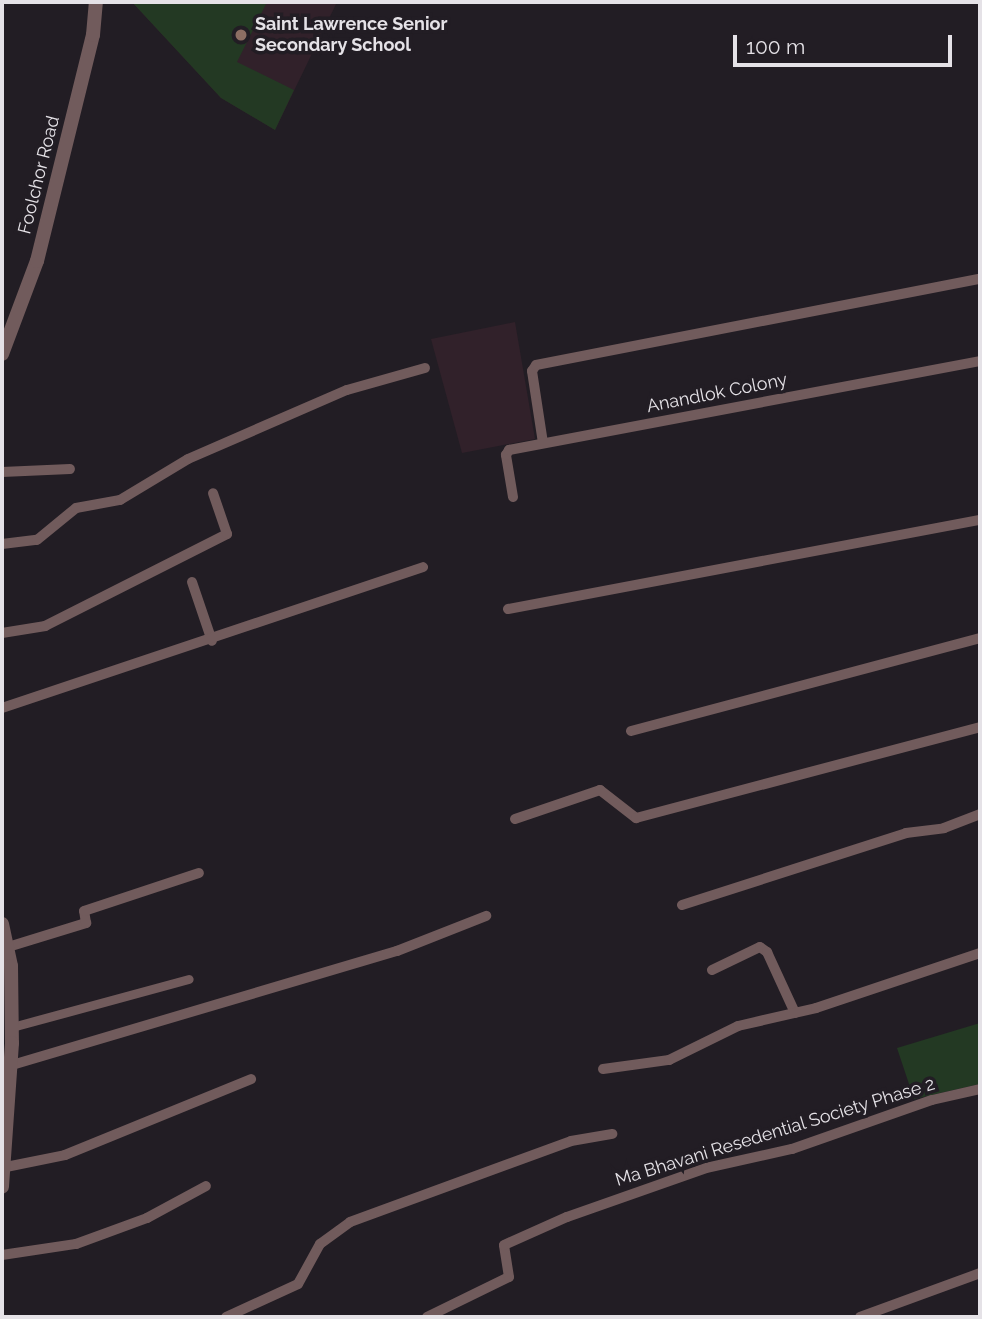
<!DOCTYPE html>
<html>
<head>
<meta charset="utf-8">
<style>
  body { margin:0 }
  #map { position:relative; width:982px; height:1319px; overflow:hidden; background:#221d24; font-family:Raleway,sans-serif }
  div>[style] { position:absolute }
  .education>* { inset:0; background:#31212a }
  .green>* { inset:0; background:#233923 }
  .pedestrian>* { height:9px; margin:-4.5px; padding:0 4.5px; transform-origin:4.5px; border-radius:4.5px; background:#715b5c }
  .minor>* { height:10px; margin:-5px; padding:0 5px; transform-origin:5px; border-radius:5px; background:#715b5c }
  .tertiary>* { height:14px; margin:-7px; padding:0 7px; transform-origin:7px; border-radius:7px; background:#715b5c }
  .dots>* { width:19px; height:19px; translate:-50% -50%; box-sizing:border-box; border:4px solid #221d24; border-radius:50% }
  span { translate:-50% -50%; white-space:nowrap; text-align:center; line-height:1.15; -webkit-text-stroke:7px #221d24; paint-order:stroke }
  .poi-label { font-size:18px; color:#e5e2e7; font-weight:700 }
  .left { translate:0 -50%; text-align:left }
  .street-label { font-size:18px; color:#e5e2e7 }
  .frame { position:absolute; inset:0; border:4px solid #e5e2e7; pointer-events:none }
  .scale { position:absolute; left:733px; top:35px; width:219px; height:32px; box-sizing:border-box; border:4px solid #e5e2e7; border-top:0; padding-left:9px; font-size:21px; line-height:24px; white-space:nowrap; color:#e5e2e7; -webkit-text-stroke:5px #221d24; paint-order:stroke }
</style>
</head>
<body>
<div id="map">
  <div class="education">
    <div style="clip-path:polygon(132px 2px,337px 2px,275px 130px,221px 98px)"></div>
    <div style="clip-path:polygon(515px 322px,535px 439px,462px 453px,431px 339px)"></div>
  </div>
  <div class="green">
    <div style="clip-path:polygon(132px 2px,267px 2px,237px 62px,294px 90px,275px 130px,221px 98px)"></div>
    <div style="clip-path:polygon(980px 1023px,980px 1084px,914px 1099px,897px 1048px)"></div>
  </div>
  <div class="pedestrian">
    <div style="left:12px;top:1027px;width:183px;rotate:-15.2deg"></div>
  </div>
  <div class="minor">
    <div style="left:543px;top:443px;width:73px;rotate:-98.7deg"></div>
    <div style="left:532px;top:371px;width:7px;rotate:-56deg"></div>
    <div style="left:536px;top:365px;width:452px;rotate:-11deg"></div>
    <div style="left:2px;top:472px;width:68px;rotate:-2.5deg"></div>
    <div style="left:513px;top:497px;width:43px;rotate:-99.5deg"></div>
    <div style="left:506px;top:455px;width:6px;rotate:-59deg"></div>
    <div style="left:509px;top:450px;width:479px;rotate:-10.7deg"></div>
    <div style="left:2px;top:544px;width:35px;rotate:-7deg"></div>
    <div style="left:37px;top:540px;width:50px;rotate:-39.4deg"></div>
    <div style="left:76px;top:508px;width:45px;rotate:-10.3deg"></div>
    <div style="left:120px;top:500px;width:79px;rotate:-31.1deg"></div>
    <div style="left:188px;top:459px;width:173px;rotate:-23.5deg"></div>
    <div style="left:347px;top:390px;width:81px;rotate:-15.8deg"></div>
    <div style="left:192px;top:582px;width:62px;rotate:71.3deg"></div>
    <div style="left:508px;top:609px;width:480px;rotate:-10.7deg"></div>
    <div style="left:2px;top:633px;width:44px;rotate:-9.2deg"></div>
    <div style="left:45px;top:626px;width:204px;rotate:-26.8deg"></div>
    <div style="left:227px;top:534px;width:43px;rotate:-108.9deg"></div>
    <div style="left:2px;top:708px;width:444px;rotate:-18.5deg"></div>
    <div style="left:631px;top:731px;width:361px;rotate:-14.9deg"></div>
    <div style="left:515px;top:819px;width:90px;rotate:-18.8deg"></div>
    <div style="left:600px;top:790px;width:46px;rotate:37.9deg"></div>
    <div style="left:636px;top:818px;width:356px;rotate:-14.8deg"></div>
    <div style="left:682px;top:905px;width:235px;rotate:-17.8deg"></div>
    <div style="left:906px;top:833px;width:38px;rotate:-7deg"></div>
    <div style="left:944px;top:828px;width:39px;rotate:-21deg"></div>
    <div style="left:8px;top:947px;width:82px;rotate:-17.1deg"></div>
    <div style="left:86px;top:923px;width:12px;rotate:-99deg"></div>
    <div style="left:84px;top:911px;width:121px;rotate:-18.3deg"></div>
    <div style="left:712px;top:970px;width:53px;rotate:-25.6deg"></div>
    <div style="left:760px;top:947px;width:9px;rotate:36deg"></div>
    <div style="left:767px;top:952px;width:67px;rotate:65.3deg"></div>
    <div style="left:12px;top:1065px;width:402px;rotate:-16.5deg"></div>
    <div style="left:397px;top:951px;width:96px;rotate:-21.5deg"></div>
    <div style="left:603px;top:1069px;width:67px;rotate:-7.8deg"></div>
    <div style="left:669px;top:1060px;width:77px;rotate:-26.2deg"></div>
    <div style="left:738px;top:1026px;width:80px;rotate:-13deg"></div>
    <div style="left:816px;top:1008px;width:173px;rotate:-18.5deg"></div>
    <div style="left:6px;top:1167px;width:60px;rotate:-11.5deg"></div>
    <div style="left:65px;top:1155px;width:201px;rotate:-22.2deg"></div>
    <div style="left:2px;top:1255px;width:75px;rotate:-8.5deg"></div>
    <div style="left:76px;top:1244px;width:76px;rotate:-20.1deg"></div>
    <div style="left:147px;top:1218px;width:67px;rotate:-28.5deg"></div>
    <div style="left:226px;top:1317px;width:79px;rotate:-24.6deg"></div>
    <div style="left:298px;top:1284px;width:46px;rotate:-61.2deg"></div>
    <div style="left:320px;top:1244px;width:37px;rotate:-36deg"></div>
    <div style="left:350px;top:1222px;width:235px;rotate:-20.1deg"></div>
    <div style="left:571px;top:1141px;width:42px;rotate:-9.7deg"></div>
    <div style="left:427px;top:1317px;width:91px;rotate:-26deg"></div>
    <div style="left:509px;top:1277px;width:32px;rotate:-99deg"></div>
    <div style="left:504px;top:1245px;width:69px;rotate:-24deg"></div>
    <div style="left:567px;top:1217px;width:147px;rotate:-19.4deg"></div>
    <div style="left:706px;top:1168px;width:88px;rotate:-12.5deg"></div>
    <div style="left:792px;top:1149px;width:148px;rotate:-19.3deg"></div>
    <div style="left:932px;top:1100px;width:49px;rotate:-12.9deg"></div>
    <div style="left:860px;top:1317px;width:128px;rotate:-20.1deg"></div>
  </div>
  <div class="tertiary">
    <div style="left:2px;top:354px;width:99px;rotate:-69.4deg"></div>
    <div style="left:37px;top:261px;width:233px;rotate:-76.1deg"></div>
    <div style="left:93px;top:35px;width:33px;rotate:-85deg"></div>
    <div style="left:2px;top:924px;width:43px;rotate:77.9deg"></div>
    <div style="left:11px;top:966px;width:77px;rotate:89.3deg"></div>
    <div style="left:12px;top:1043px;width:144px;rotate:94deg"></div>
  </div>
  <div class="dots">
    <div style="left:241px;top:35px;background:#8d6e63"></div>
  </div>
  <div class="poi-label">
    <span class="left" style="left:255px;top:35px">Saint Lawrence Senior<br>Secondary School</span>
  </div>
  <div class="street-label">
    <span style="left:39px;top:175px;rotate:-76deg">Foolchor Road</span>
    <span style="left:717px;top:393px;rotate:-11deg">Anandlok Colony</span>
    <span style="left:775px;top:1132px;rotate:-17deg">Ma Bhavani Resedential Society Phase 2</span>
  </div>
  <div class="frame"></div>
  <div class="scale">100 m</div>
</div>
</body>
</html>
